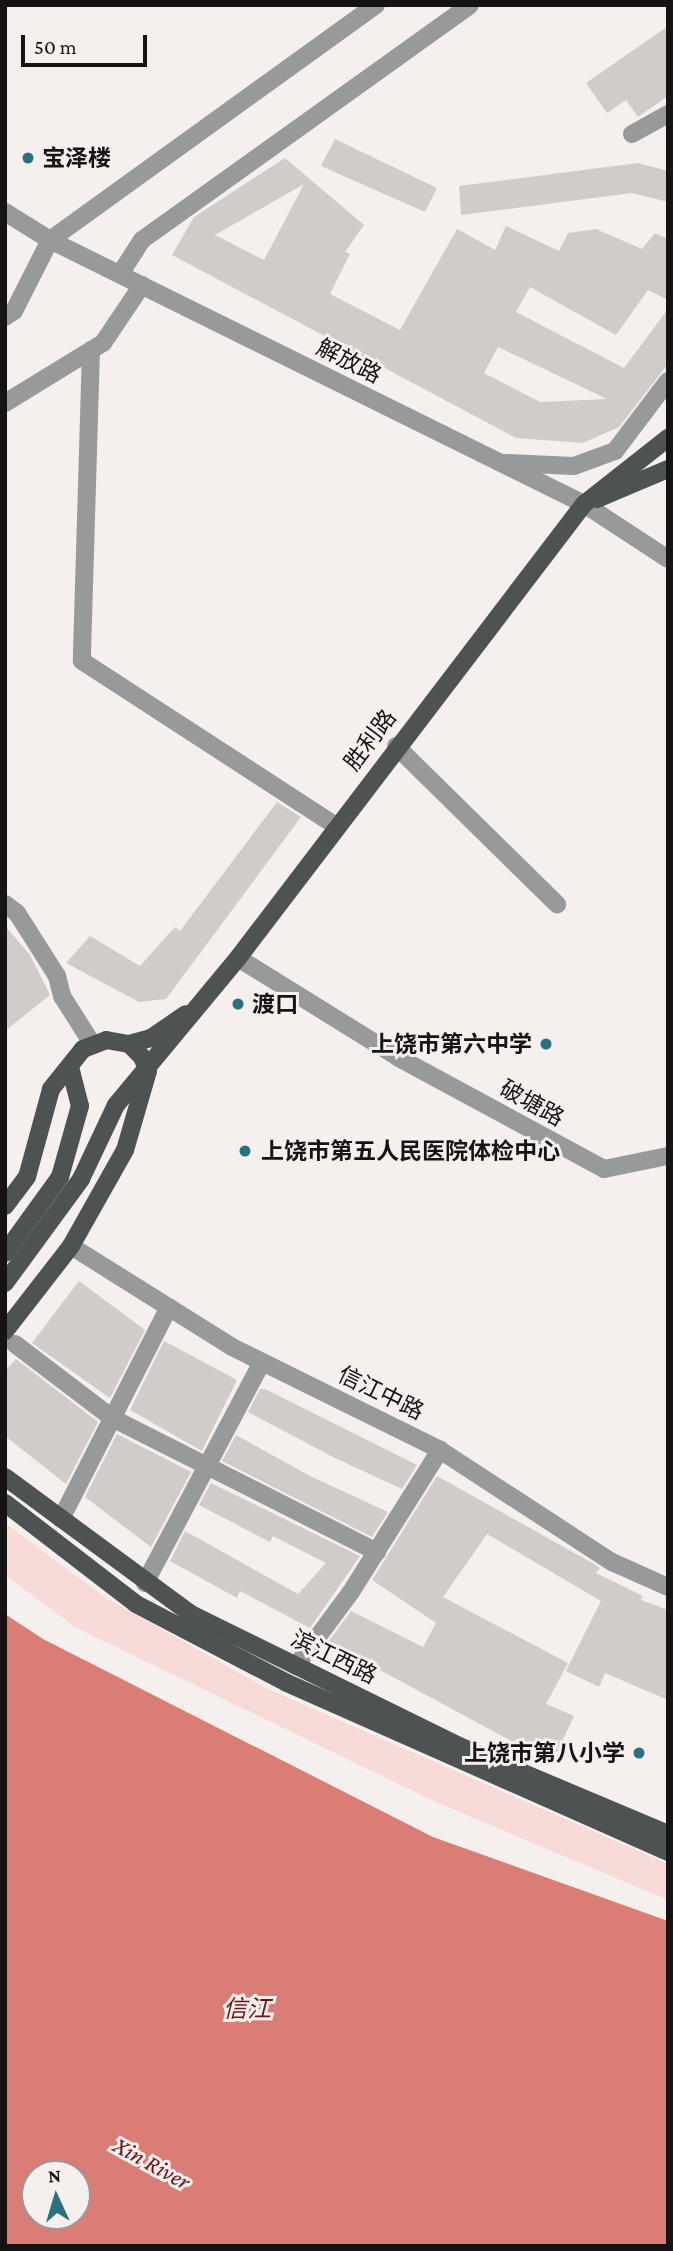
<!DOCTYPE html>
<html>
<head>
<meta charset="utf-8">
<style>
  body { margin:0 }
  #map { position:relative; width:673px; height:2251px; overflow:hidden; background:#f5efee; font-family:"Crimson Pro","Noto Sans SC",serif }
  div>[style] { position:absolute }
  .green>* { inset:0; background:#f7dad7 }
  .water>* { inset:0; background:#da7d76 }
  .building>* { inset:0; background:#d1cbca }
  .minor>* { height:18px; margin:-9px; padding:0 9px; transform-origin:9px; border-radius:9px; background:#97999a }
  .major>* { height:18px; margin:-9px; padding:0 9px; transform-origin:9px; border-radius:9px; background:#4e5253 }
  .dots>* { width:19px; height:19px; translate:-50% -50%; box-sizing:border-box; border:4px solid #f5efee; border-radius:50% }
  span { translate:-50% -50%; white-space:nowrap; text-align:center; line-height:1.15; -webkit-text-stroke:6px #f5efee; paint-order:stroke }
  .poi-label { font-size:23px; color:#151313; font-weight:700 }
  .left { translate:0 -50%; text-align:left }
  .right { translate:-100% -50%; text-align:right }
  .street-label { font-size:23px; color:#151313 }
  .water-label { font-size:24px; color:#6a1617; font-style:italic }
  .frame { position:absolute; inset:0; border:7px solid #151313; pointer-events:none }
  .north { position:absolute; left:21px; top:2160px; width:70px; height:70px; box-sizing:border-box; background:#f5efee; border:2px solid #9b9796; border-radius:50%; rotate:356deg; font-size:19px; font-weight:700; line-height:28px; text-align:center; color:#151313 }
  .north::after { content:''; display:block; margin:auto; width:24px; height:32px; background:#29717d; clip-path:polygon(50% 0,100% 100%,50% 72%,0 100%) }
  .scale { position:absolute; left:21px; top:35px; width:126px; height:32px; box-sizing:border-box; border:4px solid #151313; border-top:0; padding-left:9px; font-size:21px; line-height:24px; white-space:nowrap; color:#151313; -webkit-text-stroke:5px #f5efee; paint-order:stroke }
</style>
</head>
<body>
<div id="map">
  <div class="green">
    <div style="clip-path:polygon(5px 1523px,106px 1598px,268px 1689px,668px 1864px,668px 1900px,436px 1802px,75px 1627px,5px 1575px)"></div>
  </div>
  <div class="water">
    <div style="clip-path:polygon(evenodd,5px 1614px,43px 1639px,433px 1837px,668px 1921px,668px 2246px,5px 2246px,5px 1614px,35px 2174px,77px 2174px,77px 2216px,35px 2216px,35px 2174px)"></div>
  </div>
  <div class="building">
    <div style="clip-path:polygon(668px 26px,668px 96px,638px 117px,626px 100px,607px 113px,586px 83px)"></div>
    <div style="clip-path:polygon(335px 139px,437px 188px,425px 212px,321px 166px)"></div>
    <div style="clip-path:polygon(evenodd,285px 158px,364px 225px,345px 252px,350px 254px,330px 294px,400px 330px,457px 229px,495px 250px,506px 226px,559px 251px,568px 233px,596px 229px,642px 249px,655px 233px,668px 239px,668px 300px,648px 290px,616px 335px,530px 287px,516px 312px,624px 368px,668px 309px,668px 364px,619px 427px,583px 443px,516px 438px,172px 255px,194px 217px,285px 158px,304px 184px,264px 260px,215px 235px,304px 184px,285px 158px,498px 347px,607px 399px,540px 402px,484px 373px,498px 347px)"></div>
    <div style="clip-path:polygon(638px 163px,668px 171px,668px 202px,632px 193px,461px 215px,459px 186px)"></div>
    <div style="clip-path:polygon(277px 802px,301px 817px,166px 999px,139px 1002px,66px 963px,90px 936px,140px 966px,175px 927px,180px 931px)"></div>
    <div style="clip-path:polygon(5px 926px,30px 955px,50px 995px,5px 1031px)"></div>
    <div style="clip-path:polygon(79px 1281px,145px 1330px,110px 1398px,32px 1343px)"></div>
    <div style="clip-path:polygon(164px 1341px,237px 1380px,202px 1451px,130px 1410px)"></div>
    <div style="clip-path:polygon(16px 1359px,98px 1422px,66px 1484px,5px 1436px,5px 1371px)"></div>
    <div style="clip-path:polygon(260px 1389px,265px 1389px,417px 1465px,402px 1489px,335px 1458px,248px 1412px)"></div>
    <div style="clip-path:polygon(117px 1434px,191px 1472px,151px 1547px,85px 1497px)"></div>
    <div style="clip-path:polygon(236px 1435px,310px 1476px,388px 1512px,372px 1537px,222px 1461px)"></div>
    <div style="clip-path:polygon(437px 1476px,596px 1565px,600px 1568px,596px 1573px,643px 1596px,641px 1600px,668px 1610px,668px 1700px,605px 1673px,599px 1687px,566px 1671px,601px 1601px,487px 1534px,443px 1597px,568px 1663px,546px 1704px,574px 1716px,552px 1763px,328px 1642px,351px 1611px,423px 1647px,436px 1623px,372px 1580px)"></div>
    <div style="clip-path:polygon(211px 1483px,360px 1556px,310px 1628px,240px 1591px,237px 1598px,170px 1561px,185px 1531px,298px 1594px,326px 1563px,273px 1536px,270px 1542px,199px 1505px)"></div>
  </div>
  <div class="minor">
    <div style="left:632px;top:134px;width:41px;rotate:-29.1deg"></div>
    <div style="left:5px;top:212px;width:53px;rotate:31.9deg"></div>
    <div style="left:50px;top:240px;width:596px;rotate:26.31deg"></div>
    <div style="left:584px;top:504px;width:100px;rotate:33.2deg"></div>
    <div style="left:120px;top:274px;width:40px;rotate:-57.1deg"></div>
    <div style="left:142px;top:240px;width:403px;rotate:-35.6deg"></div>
    <div style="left:5px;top:317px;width:11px;rotate:-34deg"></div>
    <div style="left:14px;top:311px;width:80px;rotate:-63.1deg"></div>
    <div style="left:50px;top:240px;width:402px;rotate:-35.8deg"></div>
    <div style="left:91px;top:350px;width:311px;rotate:91.7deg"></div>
    <div style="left:82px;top:661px;width:303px;rotate:33deg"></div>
    <div style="left:5px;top:403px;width:115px;rotate:-31.5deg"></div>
    <div style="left:103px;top:343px;width:70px;rotate:-56.1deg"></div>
    <div style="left:506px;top:463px;width:68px;rotate:2.5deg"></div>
    <div style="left:574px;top:466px;width:44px;rotate:-20.1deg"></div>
    <div style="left:615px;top:451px;width:88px;rotate:-52.9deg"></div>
    <div style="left:396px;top:746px;width:226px;rotate:44.5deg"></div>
    <div style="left:5px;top:904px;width:15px;rotate:37deg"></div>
    <div style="left:17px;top:913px;width:75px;rotate:57.6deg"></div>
    <div style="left:57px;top:976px;width:21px;rotate:76deg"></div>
    <div style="left:62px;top:996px;width:58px;rotate:57.7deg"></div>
    <div style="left:238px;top:958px;width:190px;rotate:31.8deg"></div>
    <div style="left:399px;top:1058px;width:233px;rotate:28.4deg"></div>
    <div style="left:604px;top:1169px;width:65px;rotate:-11.5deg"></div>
    <div style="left:71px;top:1246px;width:190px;rotate:32.1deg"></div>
    <div style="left:232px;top:1347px;width:232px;rotate:26.3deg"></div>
    <div style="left:440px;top:1450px;width:205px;rotate:33.1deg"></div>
    <div style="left:612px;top:1562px;width:61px;rotate:24.1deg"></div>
    <div style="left:15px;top:1344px;width:122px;rotate:37.3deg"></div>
    <div style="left:112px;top:1418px;width:297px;rotate:26.8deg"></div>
    <div style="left:61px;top:1519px;width:238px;rotate:-63deg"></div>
    <div style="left:145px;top:1583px;width:250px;rotate:-62.1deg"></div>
    <div style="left:296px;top:1666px;width:92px;rotate:-53.4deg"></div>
    <div style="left:351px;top:1592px;width:168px;rotate:-57.9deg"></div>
  </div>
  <div class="major">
    <div style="left:597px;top:499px;width:77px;rotate:-22.9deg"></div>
    <div style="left:129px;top:1044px;width:23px;rotate:-15deg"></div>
    <div style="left:151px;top:1038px;width:42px;rotate:-34.4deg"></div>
    <div style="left:5px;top:1206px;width:36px;rotate:-53deg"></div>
    <div style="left:27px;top:1177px;width:91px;rotate:-74.7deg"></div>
    <div style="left:51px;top:1089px;width:51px;rotate:-51.3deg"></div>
    <div style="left:83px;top:1049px;width:25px;rotate:-21deg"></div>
    <div style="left:106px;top:1040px;width:23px;rotate:10deg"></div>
    <div style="left:129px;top:1044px;width:18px;rotate:45deg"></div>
    <div style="left:142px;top:1057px;width:15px;rotate:67deg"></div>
    <div style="left:148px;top:1071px;width:82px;rotate:106.2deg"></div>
    <div style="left:125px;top:1150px;width:110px;rotate:119.4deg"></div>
    <div style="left:71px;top:1246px;width:108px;rotate:127.8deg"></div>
    <div style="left:5px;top:1253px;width:94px;rotate:-54.1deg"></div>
    <div style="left:60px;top:1177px;width:74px;rotate:-74.3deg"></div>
    <div style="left:80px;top:1106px;width:40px;rotate:-104.4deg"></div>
    <div style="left:5px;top:1283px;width:129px;rotate:-53.8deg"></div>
    <div style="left:81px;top:1179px;width:82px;rotate:-64.7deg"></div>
    <div style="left:116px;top:1105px;width:191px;rotate:-50.3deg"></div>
    <div style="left:238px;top:958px;width:571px;rotate:-52.69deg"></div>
    <div style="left:584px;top:504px;width:107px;rotate:-38.2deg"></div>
    <div style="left:5px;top:1477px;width:231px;rotate:36.4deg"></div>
    <div style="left:191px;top:1614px;width:299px;rotate:26.2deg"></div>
    <div style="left:459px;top:1746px;width:227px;rotate:22.8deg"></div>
    <div style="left:5px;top:1503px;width:165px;rotate:37.6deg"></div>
    <div style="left:136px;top:1604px;width:170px;rotate:27.6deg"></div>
    <div style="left:287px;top:1683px;width:417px;rotate:23.9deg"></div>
  </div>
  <div class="dots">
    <div style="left:28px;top:158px;background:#29717d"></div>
    <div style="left:238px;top:1004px;background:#29717d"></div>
    <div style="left:546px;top:1044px;background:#29717d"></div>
    <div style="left:245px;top:1151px;background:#29717d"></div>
    <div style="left:639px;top:1753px;background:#29717d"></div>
  </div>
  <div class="poi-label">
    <span class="left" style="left:42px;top:158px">宝泽楼</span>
    <span class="left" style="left:252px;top:1004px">渡口</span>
    <span class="right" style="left:532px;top:1044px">上饶市第六中学</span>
    <span class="left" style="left:261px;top:1151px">上饶市第五人民医院体检中心</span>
    <span class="right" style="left:625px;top:1753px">上饶市第八小学</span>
  </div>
  <div class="street-label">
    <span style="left:349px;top:361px;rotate:27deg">解放路</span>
    <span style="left:370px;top:740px;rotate:-53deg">胜利路</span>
    <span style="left:532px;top:1103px;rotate:29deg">破塘路</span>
    <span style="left:381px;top:1393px;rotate:26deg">信江中路</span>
    <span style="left:334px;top:1657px;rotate:26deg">滨江西路</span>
  </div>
  <div class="water-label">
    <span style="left:247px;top:2009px">信江</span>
    <span style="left:152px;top:2163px;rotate:29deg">Xin River</span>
  </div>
  <div class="frame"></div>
  <div class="north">N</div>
  <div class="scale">50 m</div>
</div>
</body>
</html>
